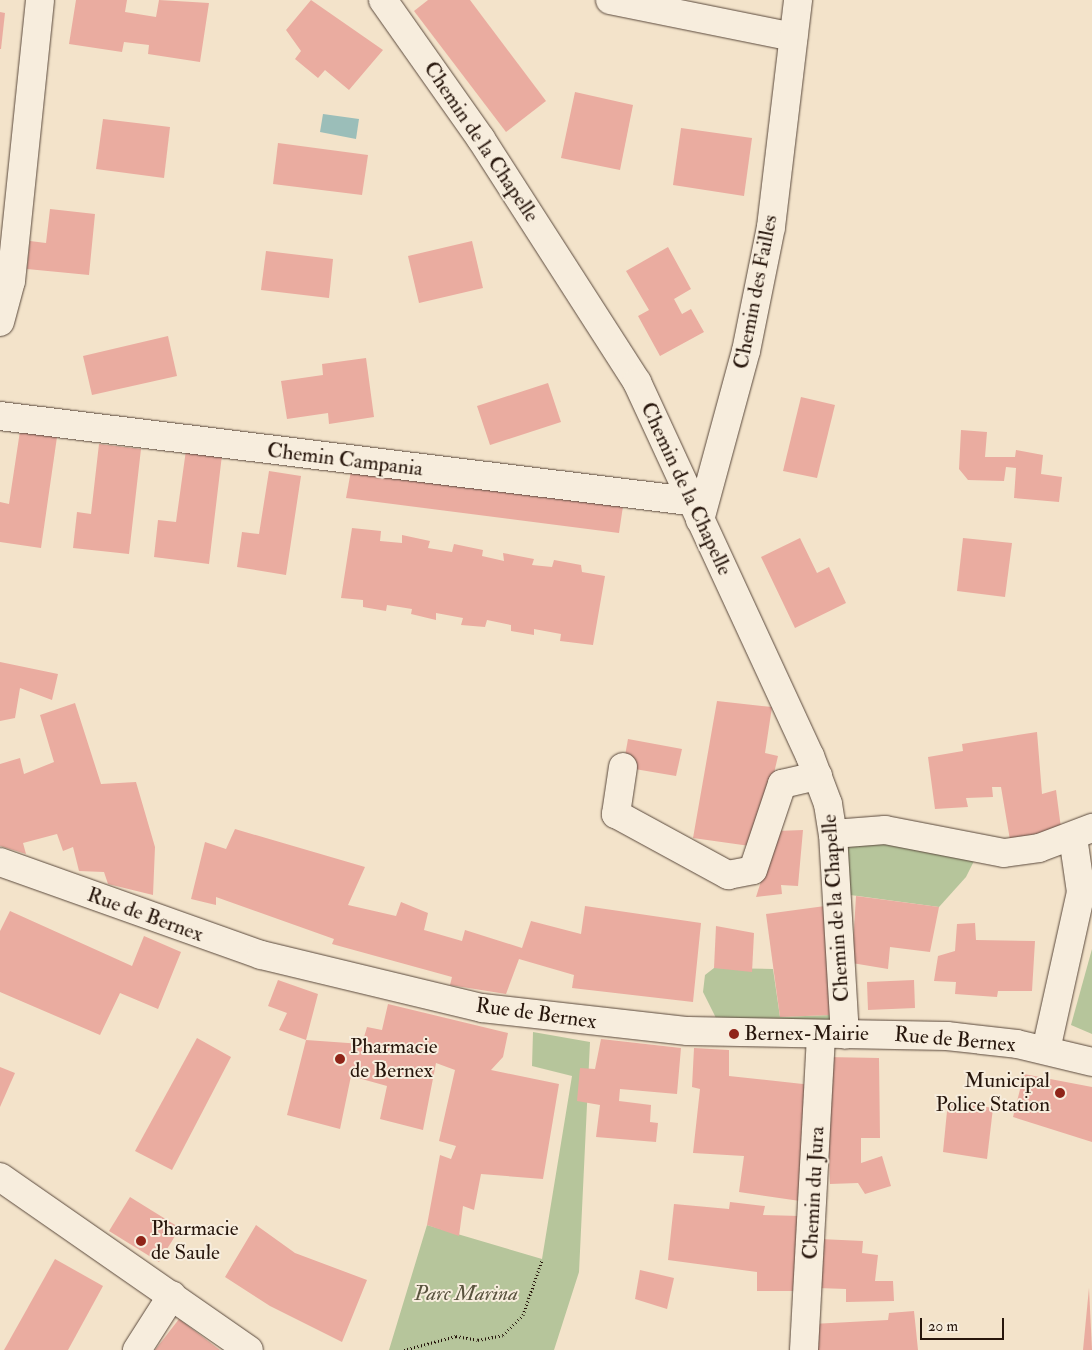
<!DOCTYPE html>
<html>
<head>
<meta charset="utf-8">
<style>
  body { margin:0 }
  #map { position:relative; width:1092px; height:1350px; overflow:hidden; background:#f3e3ca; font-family:"IM FELL Double Pica",serif }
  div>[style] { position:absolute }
  .green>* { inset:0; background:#b6c59b }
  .water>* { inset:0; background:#9bbeb9 }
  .building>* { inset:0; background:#eaaca0 }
  .path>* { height:3px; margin-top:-1.5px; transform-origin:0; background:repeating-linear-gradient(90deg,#27160c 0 1px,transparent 0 3.5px) }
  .roads { filter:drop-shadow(0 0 1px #5a493c) drop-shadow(0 0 1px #5a493c) }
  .minor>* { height:28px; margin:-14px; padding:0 14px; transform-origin:14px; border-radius:14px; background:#f7eddd }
  .dots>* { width:14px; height:14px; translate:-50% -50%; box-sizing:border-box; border:2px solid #f7eddd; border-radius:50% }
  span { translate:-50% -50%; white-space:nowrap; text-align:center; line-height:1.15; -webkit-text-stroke:4px #f7eddd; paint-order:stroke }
  .street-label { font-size:21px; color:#27160c }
  .poi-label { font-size:21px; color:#27160c }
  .left { translate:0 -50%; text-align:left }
  .right { translate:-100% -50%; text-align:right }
  .park-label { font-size:21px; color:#59533e; font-style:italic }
  .scale { position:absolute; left:920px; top:1318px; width:84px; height:22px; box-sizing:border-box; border:2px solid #27160c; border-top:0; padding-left:6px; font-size:15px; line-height:18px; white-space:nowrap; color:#27160c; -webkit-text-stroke:4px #f7eddd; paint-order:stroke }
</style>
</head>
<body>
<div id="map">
  <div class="green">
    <div style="clip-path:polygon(856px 837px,976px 857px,966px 877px,939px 907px,843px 894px,840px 844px)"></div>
    <div style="clip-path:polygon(1092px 949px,1092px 1034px,1071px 1025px)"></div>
    <div style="clip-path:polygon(714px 968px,773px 969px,780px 1017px,831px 1015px,842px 1032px,722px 1030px,703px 992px,705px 975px)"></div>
    <div style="clip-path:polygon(533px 1032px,590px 1042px,579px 1272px,554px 1350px,389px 1350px,427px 1225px,542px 1259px,572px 1076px,532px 1066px)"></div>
  </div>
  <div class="water">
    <div style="clip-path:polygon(323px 114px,359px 119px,356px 139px,320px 132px)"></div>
  </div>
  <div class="building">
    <div style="clip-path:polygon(76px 0,127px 0,125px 12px,156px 17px,159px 0,209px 3px,200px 62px,148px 54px,149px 45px,124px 42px,122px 52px,69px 44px)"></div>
    <div style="clip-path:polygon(311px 0,383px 50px,349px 90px,325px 70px,318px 78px,295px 59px,301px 51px,286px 30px)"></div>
    <div style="clip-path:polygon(428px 0,470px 0,546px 101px,506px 132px,414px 11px)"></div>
    <div style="clip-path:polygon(0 12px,5px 13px,1px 49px,0 49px)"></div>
    <div style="clip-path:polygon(575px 92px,633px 105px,620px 170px,561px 158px)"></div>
    <div style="clip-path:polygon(103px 119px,170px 127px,164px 178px,96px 169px)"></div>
    <div style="clip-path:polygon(681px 128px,752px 138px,744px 196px,673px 185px)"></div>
    <div style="clip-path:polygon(278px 143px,368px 155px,362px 195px,273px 184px)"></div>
    <div style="clip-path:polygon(50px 209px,95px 214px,89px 275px,27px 269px,30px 241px,46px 243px)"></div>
    <div style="clip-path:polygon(472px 241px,483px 288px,419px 303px,408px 256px)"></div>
    <div style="clip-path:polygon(668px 247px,691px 289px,674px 299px,682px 314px,691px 309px,704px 332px,660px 356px,638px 316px,649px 310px,626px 271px)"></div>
    <div style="clip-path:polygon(266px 251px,333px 259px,329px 298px,261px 290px)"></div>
    <div style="clip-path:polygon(168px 336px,177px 376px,92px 395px,83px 356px)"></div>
    <div style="clip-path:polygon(366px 358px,374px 417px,329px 424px,328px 413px,287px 419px,281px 381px,323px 375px,322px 364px)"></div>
    <div style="clip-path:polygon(548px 383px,561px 422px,490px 445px,477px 406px)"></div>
    <div style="clip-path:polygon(801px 397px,835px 405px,817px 478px,783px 471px)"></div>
    <div style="clip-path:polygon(961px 430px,987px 432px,985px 457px,1015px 457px,1016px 450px,1043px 455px,1041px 474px,1062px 477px,1059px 502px,1014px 498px,1016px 468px,1006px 467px,1004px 481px,968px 480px,959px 469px)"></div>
    <div style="clip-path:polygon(20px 431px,57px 437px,41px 548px,0 542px,0 502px,9px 504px)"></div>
    <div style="clip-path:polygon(99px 444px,141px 449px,129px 554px,73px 548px,77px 512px,91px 514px)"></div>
    <div style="clip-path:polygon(186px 450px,222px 455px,209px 564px,154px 557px,158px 520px,176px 522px)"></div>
    <div style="clip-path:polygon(269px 471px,301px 476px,286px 575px,237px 567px,242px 532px,259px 534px)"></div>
    <div style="clip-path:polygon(351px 471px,623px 506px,619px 533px,346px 498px)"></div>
    <div style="clip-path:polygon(352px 528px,381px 531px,380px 541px,402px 543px,402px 535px,430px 541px,428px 548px,452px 552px,454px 544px,483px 550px,482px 556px,504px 561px,503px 553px,534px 559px,532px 565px,552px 567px,554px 560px,581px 565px,582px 572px,605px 576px,593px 645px,560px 641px,561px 634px,534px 629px,534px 635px,511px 631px,511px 625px,487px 620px,485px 627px,461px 625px,463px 618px,436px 613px,436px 620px,411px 614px,412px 609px,387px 605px,386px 611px,363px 607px,363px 600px,341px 598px)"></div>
    <div style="clip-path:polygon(800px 538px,817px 573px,829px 567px,846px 603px,795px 628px,761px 557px)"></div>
    <div style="clip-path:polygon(963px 538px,1012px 543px,1005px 597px,957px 591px)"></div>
    <div style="clip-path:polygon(0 662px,58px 674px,52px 700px,20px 688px,15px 718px,0 721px)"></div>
    <div style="clip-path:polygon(717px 701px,772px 707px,765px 753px,778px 756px,757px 847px,693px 838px)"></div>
    <div style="clip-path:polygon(75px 703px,101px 784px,136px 782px,155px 847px,153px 895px,108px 884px,104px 872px,79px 871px,73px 847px,63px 851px,57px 834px,23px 843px,26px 854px,0 846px,0 764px,20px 758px,24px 774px,54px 762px,40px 715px)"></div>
    <div style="clip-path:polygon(1037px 732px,1042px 794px,1056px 790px,1061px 828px,1010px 840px,1001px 787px,992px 787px,993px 797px,966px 798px,968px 807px,935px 809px,928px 757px,963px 751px,962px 744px)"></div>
    <div style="clip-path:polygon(628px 739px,682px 749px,676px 776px,623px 767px)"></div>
    <div style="clip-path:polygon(235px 829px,365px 867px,348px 905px,396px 916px,401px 902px,428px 913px,424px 930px,462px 941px,465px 930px,522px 948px,531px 921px,581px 934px,585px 906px,701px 923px,693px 1002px,572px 988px,574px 975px,519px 959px,506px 994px,450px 985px,452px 977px,332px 944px,334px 939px,216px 897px,216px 905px,191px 899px,205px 842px,226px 849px)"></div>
    <div style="clip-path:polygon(803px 830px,798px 886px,781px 885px,782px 894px,756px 897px,777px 831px)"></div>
    <div style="clip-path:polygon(856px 896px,939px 907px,930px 952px,890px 947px,888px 969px,852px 963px)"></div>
    <div style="clip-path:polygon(825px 906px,831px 1015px,780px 1017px,766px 914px)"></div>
    <div style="clip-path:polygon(10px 911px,132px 966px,144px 936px,181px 952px,158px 1009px,120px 993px,100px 1035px,0 992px,0 931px)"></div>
    <div style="clip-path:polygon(975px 923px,976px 940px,1035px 941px,1032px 991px,998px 991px,997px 997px,955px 994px,956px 982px,934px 981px,938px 956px,955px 951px,957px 924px)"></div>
    <div style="clip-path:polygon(716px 926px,754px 933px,752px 972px,714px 968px)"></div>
    <div style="clip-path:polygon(278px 980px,318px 994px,306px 1040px,279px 1030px,287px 1013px,268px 1006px)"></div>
    <div style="clip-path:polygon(914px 980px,915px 1008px,868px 1010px,867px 982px)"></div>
    <div style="clip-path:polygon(388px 1004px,508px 1033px,503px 1057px,491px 1070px,559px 1084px,543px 1179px,481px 1174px,474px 1210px,463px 1206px,459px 1236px,427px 1225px,440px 1155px,451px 1159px,456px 1146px,439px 1141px,455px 1070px,436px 1063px,423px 1130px,380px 1119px,387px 1086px,351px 1076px,340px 1129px,287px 1115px,306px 1040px,362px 1044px,367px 1027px,382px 1030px)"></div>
    <div style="clip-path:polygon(197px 1038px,231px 1057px,172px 1170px,135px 1151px)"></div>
    <div style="clip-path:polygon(601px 1039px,681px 1048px,677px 1094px,620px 1089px,619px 1101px,651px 1105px,650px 1122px,658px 1123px,656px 1142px,596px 1137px,600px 1105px,577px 1101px,580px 1068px,595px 1069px)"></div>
    <div style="clip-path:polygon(694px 1048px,729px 1050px,729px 1076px,812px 1085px,800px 1201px,739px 1192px,744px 1156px,693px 1153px,700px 1089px,692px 1087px)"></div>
    <div style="clip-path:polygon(826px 1057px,879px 1058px,880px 1138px,861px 1138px,861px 1163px,882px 1156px,891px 1186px,865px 1194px,858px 1183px,830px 1184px)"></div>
    <div style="clip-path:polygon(0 1067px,15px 1073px,0 1107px)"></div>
    <div style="clip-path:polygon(1024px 1074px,1092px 1087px,1092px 1142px,1013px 1117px)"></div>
    <div style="clip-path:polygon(948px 1101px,993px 1108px,987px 1159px,943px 1152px)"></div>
    <div style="clip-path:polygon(130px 1197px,180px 1228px,159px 1262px,109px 1231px)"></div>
    <div style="clip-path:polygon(730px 1202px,765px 1206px,763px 1215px,800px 1216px,796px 1291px,757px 1291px,757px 1272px,668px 1260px,674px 1204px,729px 1209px)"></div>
    <div style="clip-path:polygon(256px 1225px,295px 1253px,367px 1280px,342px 1342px,270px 1306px,225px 1277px)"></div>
    <div style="clip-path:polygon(820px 1239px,863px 1241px,862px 1253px,878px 1255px,875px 1281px,893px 1281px,894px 1301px,846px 1302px,846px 1289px,818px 1288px)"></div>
    <div style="clip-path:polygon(55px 1259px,103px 1286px,68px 1350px,4px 1350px)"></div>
    <div style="clip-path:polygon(640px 1270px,674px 1278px,667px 1309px,635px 1299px)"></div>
    <div style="clip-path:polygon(1089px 1288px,1092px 1350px,1083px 1350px)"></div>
    <div style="clip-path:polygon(914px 1311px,918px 1350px,812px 1350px,812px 1324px,888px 1320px,889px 1313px)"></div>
    <div style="clip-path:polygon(179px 1319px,220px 1350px,155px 1350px)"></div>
  </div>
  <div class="path">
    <div style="left:404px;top:1350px;width:54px;rotate:-15.1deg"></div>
    <div style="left:456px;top:1336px;width:22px;rotate:10deg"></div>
    <div style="left:478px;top:1340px;width:25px;rotate:-11deg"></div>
    <div style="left:503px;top:1335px;width:28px;rotate:-45deg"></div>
    <div style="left:523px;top:1315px;width:58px;rotate:-70.9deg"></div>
  </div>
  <div class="roads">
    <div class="minor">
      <div style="left:383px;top:0;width:170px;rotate:54.8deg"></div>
      <div style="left:481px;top:139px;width:289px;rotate:57.3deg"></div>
      <div style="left:637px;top:382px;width:412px;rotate:65.2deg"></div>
      <div style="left:810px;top:756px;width:51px;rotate:69.4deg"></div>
      <div style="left:828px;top:804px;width:30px;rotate:81deg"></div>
      <div style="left:833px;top:834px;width:201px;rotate:86.6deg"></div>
      <div style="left:610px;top:0;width:187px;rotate:11.4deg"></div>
      <div style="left:0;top:322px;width:42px;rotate:-75deg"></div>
      <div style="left:11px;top:281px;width:282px;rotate:-84.1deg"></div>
      <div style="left:0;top:416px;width:694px;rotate:7.03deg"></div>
      <div style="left:700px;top:520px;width:175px;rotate:-74.8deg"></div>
      <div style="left:746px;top:351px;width:126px;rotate:-78.6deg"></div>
      <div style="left:771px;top:227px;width:229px;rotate:-83.2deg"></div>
      <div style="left:623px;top:767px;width:48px;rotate:98.5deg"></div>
      <div style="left:616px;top:814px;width:128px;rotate:28.6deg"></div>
      <div style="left:728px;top:875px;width:25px;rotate:-11deg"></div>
      <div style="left:753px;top:870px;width:91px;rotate:-71.4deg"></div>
      <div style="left:782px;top:784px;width:37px;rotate:-13deg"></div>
      <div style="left:833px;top:834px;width:52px;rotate:-4.4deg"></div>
      <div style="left:885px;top:830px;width:121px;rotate:10.9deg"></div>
      <div style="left:1004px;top:853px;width:35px;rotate:-8deg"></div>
      <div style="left:1039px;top:848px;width:57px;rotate:-20.7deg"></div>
      <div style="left:0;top:862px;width:277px;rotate:19.6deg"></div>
      <div style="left:261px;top:955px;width:227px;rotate:13.5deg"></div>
      <div style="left:482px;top:1008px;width:207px;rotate:6.4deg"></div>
      <div style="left:688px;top:1031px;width:259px;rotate:1.1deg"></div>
      <div style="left:947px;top:1036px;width:70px;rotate:6.5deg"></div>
      <div style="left:1017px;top:1044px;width:77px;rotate:13.5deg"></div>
      <div style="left:1046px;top:1050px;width:162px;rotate:-77.5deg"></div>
      <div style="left:1081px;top:892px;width:56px;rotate:-98.3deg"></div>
      <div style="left:0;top:1177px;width:303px;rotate:34.8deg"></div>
      <div style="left:137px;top:1350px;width:65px;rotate:-57.5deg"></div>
      <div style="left:804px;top:1350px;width:315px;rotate:-86.9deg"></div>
    </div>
  </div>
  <div class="dots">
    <div style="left:734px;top:1034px;background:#8f2418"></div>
    <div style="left:340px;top:1059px;background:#8f2418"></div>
    <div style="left:1060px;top:1093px;background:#8f2418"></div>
    <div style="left:141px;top:1241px;background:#8f2418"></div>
  </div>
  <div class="street-label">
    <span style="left:481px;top:142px;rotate:56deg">Chemin de la Chapelle</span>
    <span style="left:756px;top:292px;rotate:-79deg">Chemin des Failles</span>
    <span style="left:345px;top:460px;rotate:7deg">Chemin Campania</span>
    <span style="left:686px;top:489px;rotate:65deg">Chemin de la Chapelle</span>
    <span style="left:836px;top:908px;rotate:-94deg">Chemin de la Chapelle</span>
    <span style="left:145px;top:915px;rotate:20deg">Rue de Bernex</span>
    <span style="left:536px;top:1014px;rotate:8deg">Rue de Bernex</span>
    <span style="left:955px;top:1040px;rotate:5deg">Rue de Bernex</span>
    <span style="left:814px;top:1193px;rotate:-87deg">Chemin du Jura</span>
  </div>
  <div class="poi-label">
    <span class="left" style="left:744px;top:1034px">Bernex-Mairie</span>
    <span class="left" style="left:350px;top:1059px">Pharmacie<br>de Bernex</span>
    <span class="right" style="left:1050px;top:1093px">Municipal<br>Police Station</span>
    <span class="left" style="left:151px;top:1241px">Pharmacie<br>de Saule</span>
  </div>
  <div class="park-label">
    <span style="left:466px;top:1294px">Parc Marina</span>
  </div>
  <div class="scale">20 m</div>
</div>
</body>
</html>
